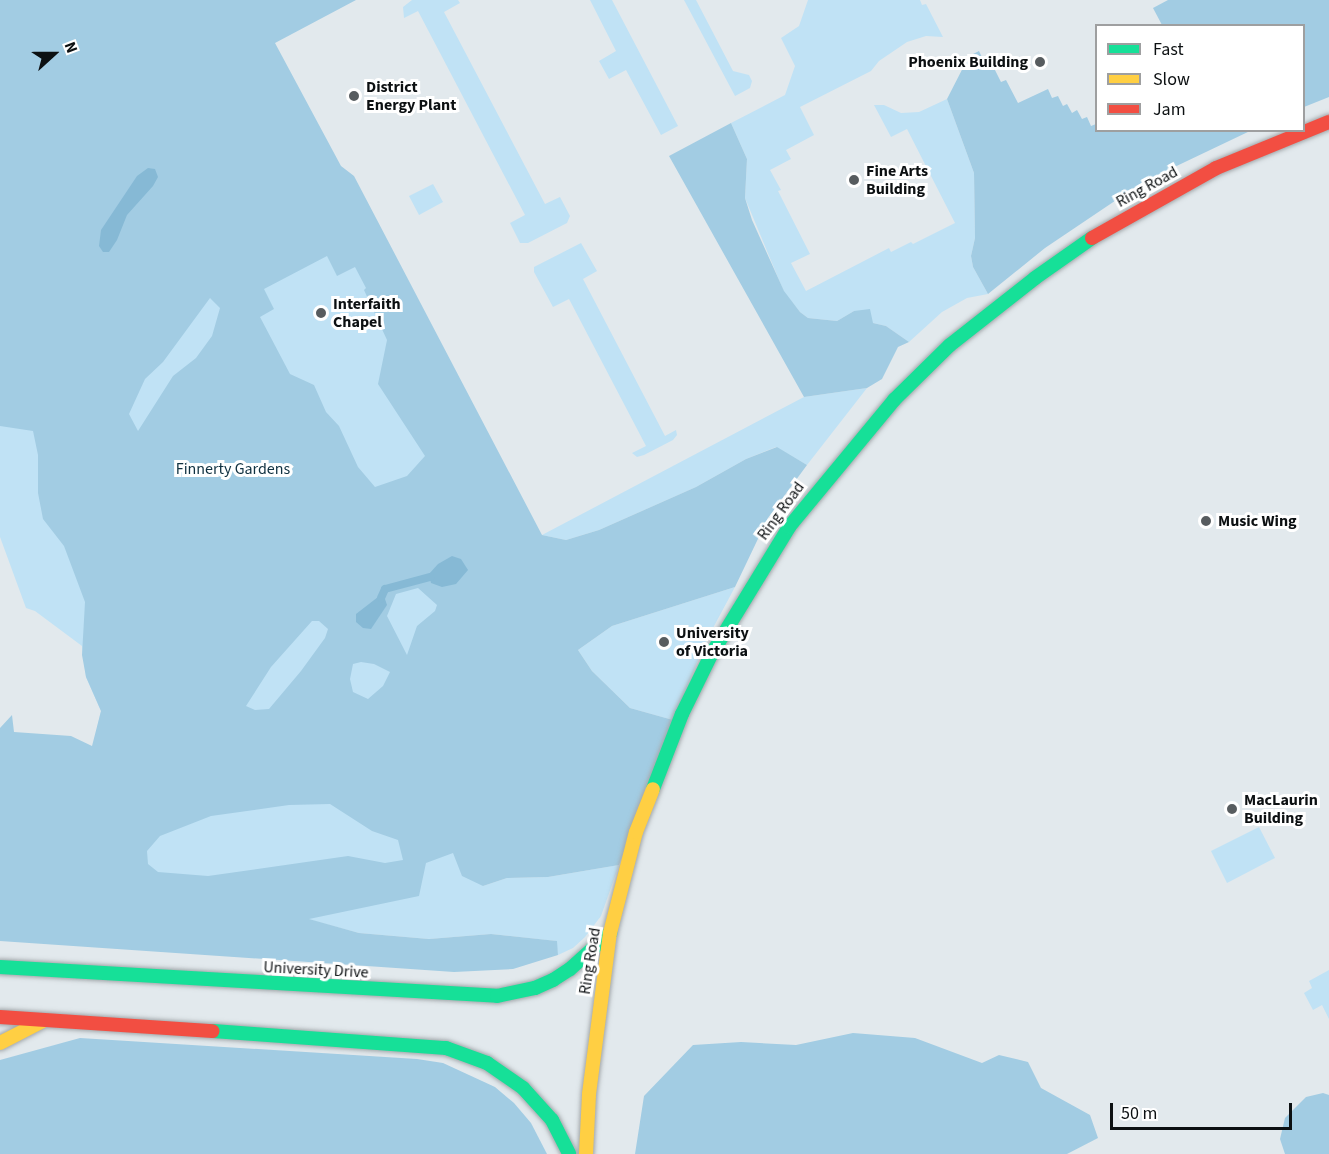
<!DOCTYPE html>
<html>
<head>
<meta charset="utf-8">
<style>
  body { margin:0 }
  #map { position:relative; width:1329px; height:1154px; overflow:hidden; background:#e2e9ed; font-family:"Source Sans 3",sans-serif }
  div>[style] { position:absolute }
  .green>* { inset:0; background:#c0e2f5 }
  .forest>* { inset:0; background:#a2cce3 }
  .water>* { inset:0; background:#86b9d5 }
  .stream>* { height:8px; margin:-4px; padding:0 4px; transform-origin:4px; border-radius:4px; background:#86b9d5 }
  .roads { filter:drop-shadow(0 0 2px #a3a8ab) drop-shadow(0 0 2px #a3a8ab) }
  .fast>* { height:14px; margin:-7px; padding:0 7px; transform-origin:7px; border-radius:7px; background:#16e098 }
  .slow>* { height:14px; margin:-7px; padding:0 7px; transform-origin:7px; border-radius:7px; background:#ffcf43 }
  .jam>* { height:14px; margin:-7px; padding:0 7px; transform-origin:7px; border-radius:7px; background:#f24e42 }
  .dots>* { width:16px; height:16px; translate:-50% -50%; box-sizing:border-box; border:3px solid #fff; border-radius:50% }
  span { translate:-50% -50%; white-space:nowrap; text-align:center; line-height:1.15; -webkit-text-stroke:6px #fff; paint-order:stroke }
  .poi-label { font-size:16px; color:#0c1012; font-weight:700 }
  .right { translate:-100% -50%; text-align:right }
  .left { translate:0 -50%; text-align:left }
  .street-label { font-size:16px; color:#0c1012 }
  .park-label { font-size:16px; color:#0f3040 }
  .legend { position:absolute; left:1095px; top:24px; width:210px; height:108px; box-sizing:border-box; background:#fff; border:2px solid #9e9fa0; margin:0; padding:8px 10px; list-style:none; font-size:18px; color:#0c1012 }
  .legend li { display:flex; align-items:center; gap:12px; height:30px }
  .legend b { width:30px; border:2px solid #9e9fa0 }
  .north { position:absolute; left:24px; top:24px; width:60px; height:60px; -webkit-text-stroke:4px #fff; paint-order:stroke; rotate:69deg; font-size:16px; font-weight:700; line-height:24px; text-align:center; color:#0c1012 }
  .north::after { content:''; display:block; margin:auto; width:21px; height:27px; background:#0c1012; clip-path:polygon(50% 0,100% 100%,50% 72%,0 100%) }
  .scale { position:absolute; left:1110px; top:1103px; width:182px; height:27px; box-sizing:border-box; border:3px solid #0c1012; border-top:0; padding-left:8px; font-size:18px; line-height:21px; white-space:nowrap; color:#0c1012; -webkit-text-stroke:4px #fff; paint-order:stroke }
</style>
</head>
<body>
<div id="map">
  <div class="green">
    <div style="clip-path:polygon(412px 0,458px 0,460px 3px,444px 12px,545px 204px,560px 197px,570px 216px,567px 223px,528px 243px,520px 243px,510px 223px,525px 215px,418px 11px,404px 18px,403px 7px)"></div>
    <div style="clip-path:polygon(590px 0,612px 0,678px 126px,661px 135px,626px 70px,609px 79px,599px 61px,616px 51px)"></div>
    <div style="clip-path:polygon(684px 0,696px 0,733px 71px,749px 75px,752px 81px,750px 88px,735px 96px)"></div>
    <div style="clip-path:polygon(808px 0,920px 0,922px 5px,926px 4px,943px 37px,926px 36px,907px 42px,879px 61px,871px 71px,800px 107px,814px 135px,786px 150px,791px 159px,770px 170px,781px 190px,778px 191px,810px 254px,791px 263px,806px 291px,889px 248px,891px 252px,911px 242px,913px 244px,955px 223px,907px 129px,891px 137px,874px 105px,884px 105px,901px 113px,919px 112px,947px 99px,974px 173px,975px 238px,971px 256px,973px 267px,988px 294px,967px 298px,942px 312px,909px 342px,886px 326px,873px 323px,854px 311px,837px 321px,808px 318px,800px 312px,784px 292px,745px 198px,747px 159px,731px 123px,785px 95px,795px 66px,781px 38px,799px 26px)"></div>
    <div style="clip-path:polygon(0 118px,298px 188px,443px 368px,483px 886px,507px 878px,548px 877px,619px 865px,601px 916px,585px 937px,573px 948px,558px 955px,556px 941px,491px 934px,429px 939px,359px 933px,307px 919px,129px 917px,93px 746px,101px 711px,86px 677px,82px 646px,35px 611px,26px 608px,0 537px)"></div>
    <div style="clip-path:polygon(433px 184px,443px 202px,419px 215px,409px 196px)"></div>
    <div style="clip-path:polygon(581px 243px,597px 271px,583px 279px,665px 436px,676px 430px,677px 435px,673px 440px,644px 455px,637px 457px,632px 453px,646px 446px,569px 299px,553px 307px,534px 272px,534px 267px)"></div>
    <div style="clip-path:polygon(867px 388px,807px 465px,776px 447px,746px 459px,696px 487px,599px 530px,566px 540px,542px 535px,804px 397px)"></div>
    <div style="clip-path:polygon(735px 587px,706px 641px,673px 720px,630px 708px,592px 671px,578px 650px,612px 626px)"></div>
    <div style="clip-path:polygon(1259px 827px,1275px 858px,1227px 883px,1211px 851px)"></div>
    <div style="clip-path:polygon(1329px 970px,1329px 1019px,1322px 1005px,1313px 1010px,1304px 993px,1312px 988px,1309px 981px)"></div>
  </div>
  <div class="forest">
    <div style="clip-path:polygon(evenodd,0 0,356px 0,275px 43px,341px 166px,354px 176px,542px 535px,566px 540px,599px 530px,696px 487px,746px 459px,777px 447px,807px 465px,768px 518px,735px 587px,612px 626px,578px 650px,592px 671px,630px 708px,673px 720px,619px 865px,548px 877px,507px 878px,483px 886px,462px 876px,453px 853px,426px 863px,419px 896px,309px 919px,359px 933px,429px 939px,491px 934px,557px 941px,558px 955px,513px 969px,454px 972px,0 941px,0 728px,12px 715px,14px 732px,71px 736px,92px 746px,101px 711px,86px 677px,82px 655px,85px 602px,64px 546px,43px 519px,38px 493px,38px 455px,33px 431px,0 426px,0 0,327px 256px,337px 276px,355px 267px,366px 288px,364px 290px,387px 340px,378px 384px,425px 456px,407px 476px,375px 487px,358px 467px,339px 426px,326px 412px,314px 385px,290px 374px,260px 317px,274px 309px,264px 289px,327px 256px,0 0,210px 298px,220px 308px,212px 336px,196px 358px,173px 376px,138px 431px,129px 414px,145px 379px,163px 362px,210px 298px,0 0,418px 588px,437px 605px,435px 611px,417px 626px,407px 655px,387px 616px,396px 594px,418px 588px,0 0,312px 621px,319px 621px,328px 629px,325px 638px,301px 671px,269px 709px,255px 710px,246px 706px,271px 667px,312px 621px,0 0,361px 662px,374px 664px,390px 672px,383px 686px,368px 699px,353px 692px,350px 679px,353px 664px,361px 662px,0 0,330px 804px,372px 831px,398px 840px,403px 860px,385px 863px,348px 856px,208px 876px,158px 872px,148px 864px,147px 851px,160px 836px,211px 816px,289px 805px,330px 804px)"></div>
    <div style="clip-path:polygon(1168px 0,1329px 0,1329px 97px,1304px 107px,1304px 26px,1162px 25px,1153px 8px)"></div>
    <div style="clip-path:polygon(979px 51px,988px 70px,994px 68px,1001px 82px,1006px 80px,1018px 103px,1048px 89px,1052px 98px,1058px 96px,1063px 106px,1067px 104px,1072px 113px,1077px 110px,1082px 119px,1087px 117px,1091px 126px,1096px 124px,1096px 130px,1250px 131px,1143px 182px,1045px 248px,988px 294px,973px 267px,971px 256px,975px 238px,974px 173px,947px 99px,969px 56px)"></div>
    <div style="clip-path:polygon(731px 123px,747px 159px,745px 198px,752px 220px,784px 291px,800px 312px,808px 318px,837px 321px,854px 311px,870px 309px,873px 323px,886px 326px,909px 342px,898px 347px,882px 379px,867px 388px,804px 397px,669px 156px)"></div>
    <div style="clip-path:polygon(853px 1033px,915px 1038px,982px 1063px,999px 1055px,1028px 1062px,1041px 1088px,1090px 1115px,1098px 1138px,1067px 1154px,635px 1154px,644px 1096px,693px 1045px,741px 1042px,796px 1045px)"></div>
    <div style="clip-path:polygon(80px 1038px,417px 1059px,443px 1063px,495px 1087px,514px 1103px,531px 1123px,547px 1154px,0 1154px,0 1060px)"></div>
    <div style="clip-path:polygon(1323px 1093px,1329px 1095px,1329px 1154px,1285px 1154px,1280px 1139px,1285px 1118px,1306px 1097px)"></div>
  </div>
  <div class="water">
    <div style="clip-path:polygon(148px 168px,155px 169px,158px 177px,153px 186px,127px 215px,117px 240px,109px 252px,103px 252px,99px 246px,101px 230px,137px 176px)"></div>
    <div style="clip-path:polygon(452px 556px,461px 559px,468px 570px,456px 584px,442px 587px,431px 583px,429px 574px,438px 564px)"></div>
    <div style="clip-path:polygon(378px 597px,385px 599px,387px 605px,371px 629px,363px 628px,356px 622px,356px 614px)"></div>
  </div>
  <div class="stream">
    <div style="left:381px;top:598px;width:10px;rotate:-66deg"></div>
    <div style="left:385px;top:589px;width:47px;rotate:-14.9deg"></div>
  </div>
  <div class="roads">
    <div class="fast">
      <div style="left:653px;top:789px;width:80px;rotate:-68.9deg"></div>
      <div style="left:682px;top:714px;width:66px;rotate:-63.8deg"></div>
      <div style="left:711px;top:655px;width:150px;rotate:-58.6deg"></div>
      <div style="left:789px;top:527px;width:165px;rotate:-50.4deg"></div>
      <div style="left:894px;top:400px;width:78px;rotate:-44.5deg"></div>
      <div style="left:950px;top:345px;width:108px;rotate:-38.2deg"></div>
      <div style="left:1035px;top:278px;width:70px;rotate:-35.1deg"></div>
      <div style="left:0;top:967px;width:498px;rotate:3.3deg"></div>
      <div style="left:497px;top:996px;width:39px;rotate:-12deg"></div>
      <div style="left:535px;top:988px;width:20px;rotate:-24deg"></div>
      <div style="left:553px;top:980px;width:20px;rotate:-33deg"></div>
      <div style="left:570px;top:969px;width:54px;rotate:-42deg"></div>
      <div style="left:213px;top:1031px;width:234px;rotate:4.2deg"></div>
      <div style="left:446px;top:1048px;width:44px;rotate:20.1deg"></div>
      <div style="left:487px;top:1063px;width:44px;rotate:34.8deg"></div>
      <div style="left:523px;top:1088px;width:43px;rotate:47.8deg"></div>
      <div style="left:552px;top:1120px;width:38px;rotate:63deg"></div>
    </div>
    <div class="slow">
      <div style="left:0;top:1043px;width:48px;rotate:-27.1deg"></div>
      <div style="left:586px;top:1154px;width:60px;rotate:-87.1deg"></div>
      <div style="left:589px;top:1094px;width:162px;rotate:-82.6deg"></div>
      <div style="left:610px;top:933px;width:104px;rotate:-75.6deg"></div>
      <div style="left:636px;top:832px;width:46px;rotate:-68.4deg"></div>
    </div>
    <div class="jam">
      <div style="left:1092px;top:238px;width:142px;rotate:-29.4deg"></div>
      <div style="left:1216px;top:168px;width:122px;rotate:-22.2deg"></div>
      <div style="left:0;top:1017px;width:213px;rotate:3.8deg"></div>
    </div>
  </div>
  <div class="dots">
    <div style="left:1040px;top:62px;background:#575c5f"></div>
    <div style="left:354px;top:96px;background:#575c5f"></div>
    <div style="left:854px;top:180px;background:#575c5f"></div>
    <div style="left:321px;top:313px;background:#575c5f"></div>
    <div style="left:1206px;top:521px;background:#575c5f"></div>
    <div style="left:664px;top:642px;background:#575c5f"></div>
    <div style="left:1232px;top:809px;background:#575c5f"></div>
  </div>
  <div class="poi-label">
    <span class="right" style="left:1028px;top:62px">Phoenix Building</span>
    <span class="left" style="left:366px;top:96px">District<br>Energy Plant</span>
    <span class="left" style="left:866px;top:180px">Fine Arts<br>Building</span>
    <span class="left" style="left:333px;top:313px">Interfaith<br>Chapel</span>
    <span class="left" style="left:1218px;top:521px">Music Wing</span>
    <span class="left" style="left:676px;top:642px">University<br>of Victoria</span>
    <span class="left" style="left:1244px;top:809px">MacLaurin<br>Building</span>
  </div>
  <div class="street-label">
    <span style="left:1147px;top:187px;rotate:-29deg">Ring Road</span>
    <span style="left:781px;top:511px;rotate:-54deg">Ring Road</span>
    <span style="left:590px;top:961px;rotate:-81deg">Ring Road</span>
    <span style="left:316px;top:970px;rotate:3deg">University Drive</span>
  </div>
  <div class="park-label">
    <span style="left:233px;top:469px">Finnerty Gardens</span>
  </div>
  <ul class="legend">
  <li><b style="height:8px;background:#16e098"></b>Fast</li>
  <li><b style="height:8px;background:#ffcf43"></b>Slow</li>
  <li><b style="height:8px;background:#f24e42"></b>Jam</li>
  </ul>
  <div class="north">N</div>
  <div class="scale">50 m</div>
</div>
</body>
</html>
